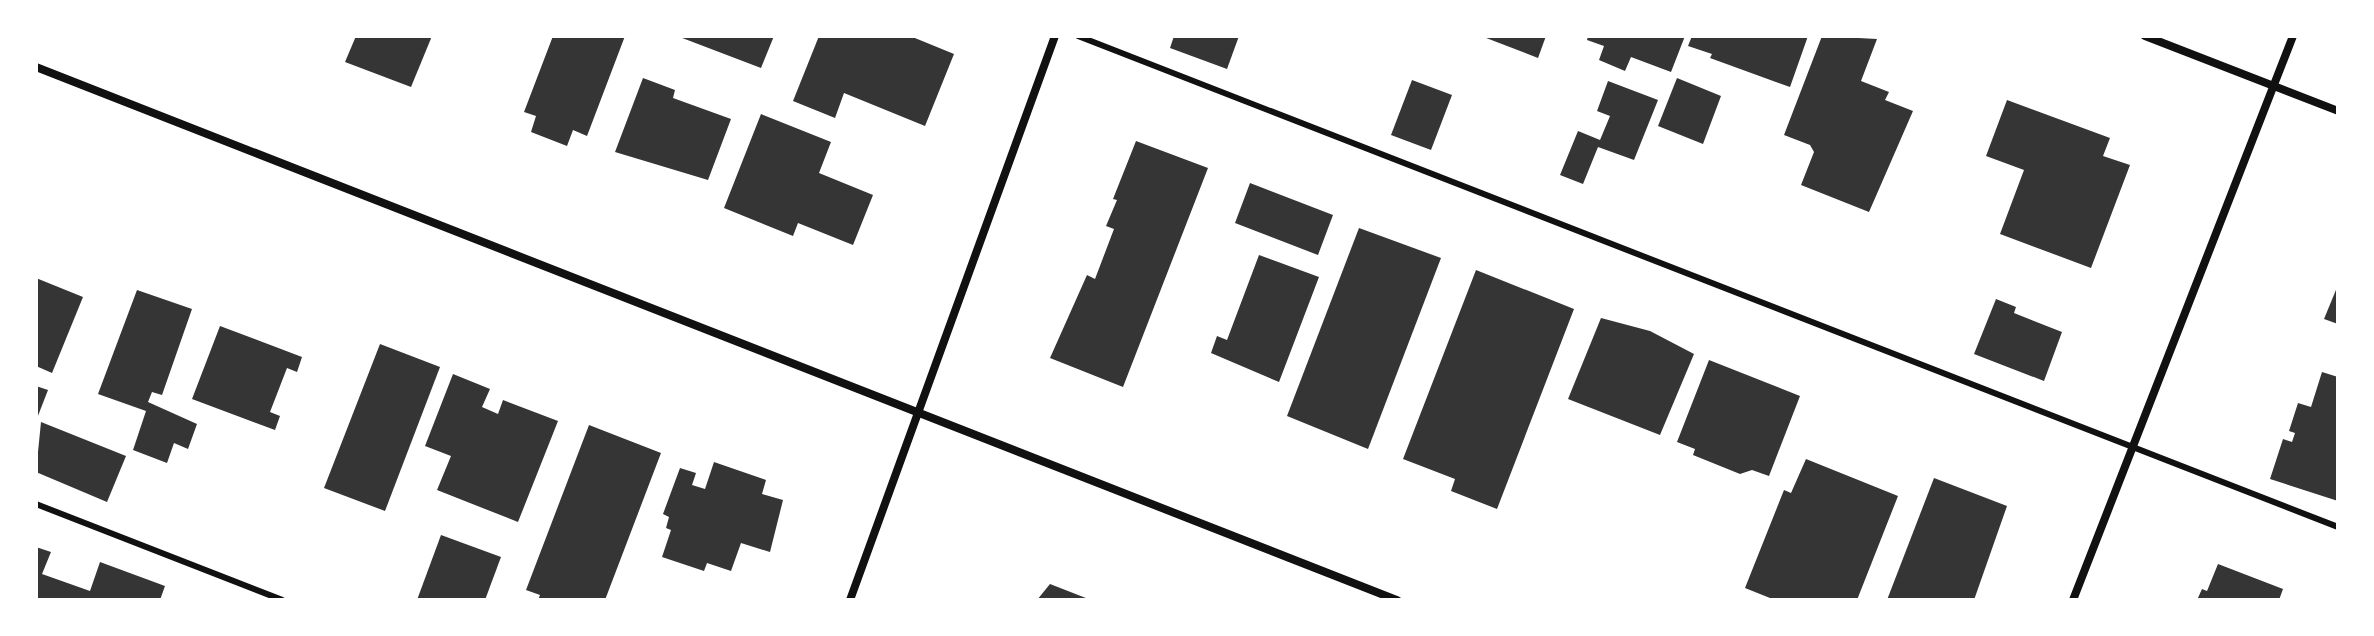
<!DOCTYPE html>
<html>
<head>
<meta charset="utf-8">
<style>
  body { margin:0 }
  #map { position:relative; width:2374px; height:636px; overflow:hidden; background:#fff; font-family:"Varela Round",sans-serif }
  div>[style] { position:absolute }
  .building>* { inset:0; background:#353535 }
  .service>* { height:6px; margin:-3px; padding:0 3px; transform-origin:3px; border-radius:3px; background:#111 }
  .minor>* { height:8px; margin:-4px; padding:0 4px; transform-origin:4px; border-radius:4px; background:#111 }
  span { translate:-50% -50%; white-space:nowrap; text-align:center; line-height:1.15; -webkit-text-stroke:6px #fff; paint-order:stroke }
  .frame { position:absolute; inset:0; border:38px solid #fff; pointer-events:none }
</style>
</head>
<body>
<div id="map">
  <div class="building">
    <div style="clip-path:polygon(356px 36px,432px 36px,411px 87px,345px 62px)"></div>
    <div style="clip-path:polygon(553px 36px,625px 36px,587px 136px,573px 130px,567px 146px,531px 132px,536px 116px,524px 112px)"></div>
    <div style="clip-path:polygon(677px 36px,774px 36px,761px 68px)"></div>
    <div style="clip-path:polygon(819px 36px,910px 36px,954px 54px,925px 126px,844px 93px,835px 118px,793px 101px)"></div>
    <div style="clip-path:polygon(1174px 36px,1239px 36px,1227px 69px,1170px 48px)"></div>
    <div style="clip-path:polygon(1481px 36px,1546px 36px,1538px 58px)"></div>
    <div style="clip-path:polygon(1588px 36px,1685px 36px,1671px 72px,1631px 57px,1625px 71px,1599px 60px,1604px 46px,1587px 40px)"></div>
    <div style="clip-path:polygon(1692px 36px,1808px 36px,1790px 87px,1710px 58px,1712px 54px,1688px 46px)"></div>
    <div style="clip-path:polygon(1822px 36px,1877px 39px,1861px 81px,1889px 92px,1885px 100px,1913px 111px,1869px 212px,1801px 185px,1814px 152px,1810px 145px,1784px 135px)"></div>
    <div style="clip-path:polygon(643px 78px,675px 90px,673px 98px,731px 119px,708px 180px,615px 152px)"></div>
    <div style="clip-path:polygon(1677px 78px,1721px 96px,1703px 144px,1658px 126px)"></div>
    <div style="clip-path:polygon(1412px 80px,1452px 95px,1431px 150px,1391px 135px)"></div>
    <div style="clip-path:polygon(1608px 81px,1658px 100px,1634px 160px,1598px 147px,1583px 184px,1560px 175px,1578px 131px,1600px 140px,1610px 116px,1597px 111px)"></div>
    <div style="clip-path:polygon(2007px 100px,2110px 138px,2103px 156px,2130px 165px,2091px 268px,2000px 234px,2024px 170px,1986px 156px)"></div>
    <div style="clip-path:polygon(761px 114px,831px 142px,819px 173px,873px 195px,853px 245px,798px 223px,793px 236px,724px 208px)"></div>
    <div style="clip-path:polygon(1136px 141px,1208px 168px,1123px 387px,1050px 358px,1087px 275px,1095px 279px,1114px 229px,1106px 226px,1117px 200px,1113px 199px)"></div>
    <div style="clip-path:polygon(1250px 183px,1333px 215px,1318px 255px,1235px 223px)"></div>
    <div style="clip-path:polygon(1359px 228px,1441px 258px,1368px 449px,1287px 416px)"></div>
    <div style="clip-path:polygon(1259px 255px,1319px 277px,1279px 382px,1211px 353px,1217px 336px,1227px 340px)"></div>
    <div style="clip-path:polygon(1476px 270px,1574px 309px,1497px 509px,1451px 491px,1455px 479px,1403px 459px)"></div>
    <div style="clip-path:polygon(36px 278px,83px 297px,52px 373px,36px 366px)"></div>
    <div style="clip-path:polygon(2338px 285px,2338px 324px,2324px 319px)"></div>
    <div style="clip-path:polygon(137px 290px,192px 309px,162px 395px,152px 392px,148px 402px,197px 424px,188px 449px,174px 443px,167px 463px,133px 450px,146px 411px,98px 394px)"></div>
    <div style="clip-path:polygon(1996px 299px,2016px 307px,2014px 313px,2062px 332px,2044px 381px,1974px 354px)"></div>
    <div style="clip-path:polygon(1601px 318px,1650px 331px,1694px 354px,1660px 435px,1568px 399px)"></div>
    <div style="clip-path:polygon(220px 326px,302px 357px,297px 372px,287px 368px,270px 412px,280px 416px,275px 430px,192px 399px)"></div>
    <div style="clip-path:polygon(380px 344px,440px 367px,385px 511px,324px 488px)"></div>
    <div style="clip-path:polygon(1709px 360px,1800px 396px,1769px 476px,1752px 470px,1740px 474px,1693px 455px,1695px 449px,1677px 442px)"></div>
    <div style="clip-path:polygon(2322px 372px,2338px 377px,2338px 501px,2270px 479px,2283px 439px,2292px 442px,2295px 433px,2289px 431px,2298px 403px,2311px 407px)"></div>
    <div style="clip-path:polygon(453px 374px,490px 389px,482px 407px,498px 414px,503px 400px,558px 421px,518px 522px,437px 490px,451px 456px,425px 446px)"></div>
    <div style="clip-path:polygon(36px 386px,48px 390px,36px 421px)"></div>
    <div style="clip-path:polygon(41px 422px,126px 456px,107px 502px,36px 472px)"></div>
    <div style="clip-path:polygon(589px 425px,661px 453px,605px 600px,538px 600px,540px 595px,526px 590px)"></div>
    <div style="clip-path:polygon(1806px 459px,1898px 496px,1857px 600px,1775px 600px,1745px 588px,1784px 490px,1791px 493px)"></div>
    <div style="clip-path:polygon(714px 462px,766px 480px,762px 494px,783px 500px,770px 552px,741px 543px,731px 571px,707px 563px,704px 571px,662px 557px,671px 530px,666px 528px,669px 517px,663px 514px,680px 468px,696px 473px,692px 485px,705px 489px)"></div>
    <div style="clip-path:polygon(1934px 478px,2007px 506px,1974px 600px,1887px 600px)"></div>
    <div style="clip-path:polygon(441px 535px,501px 557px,485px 600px,417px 600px)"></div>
    <div style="clip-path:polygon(36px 547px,51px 552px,42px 574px,90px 591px,100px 562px,165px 586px,160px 600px,36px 600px)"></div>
    <div style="clip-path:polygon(2218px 564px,2283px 589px,2279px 600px,2197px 600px,2202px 589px,2207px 591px)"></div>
    <div style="clip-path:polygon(1050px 584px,1091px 600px,1037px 600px)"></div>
  </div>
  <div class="service">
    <div style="left:1078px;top:36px;width:1352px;rotate:21.29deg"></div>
    <div style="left:36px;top:504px;width:264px;rotate:21.3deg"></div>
  </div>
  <div class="minor">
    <div style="left:2145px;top:36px;width:207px;rotate:21.2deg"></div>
    <div style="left:36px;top:67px;width:1462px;rotate:21.39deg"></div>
    <div style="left:850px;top:600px;width:600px;rotate:-70.03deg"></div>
    <div style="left:2073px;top:600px;width:605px;rotate:-68.69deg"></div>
  </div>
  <div class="frame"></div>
</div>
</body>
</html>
